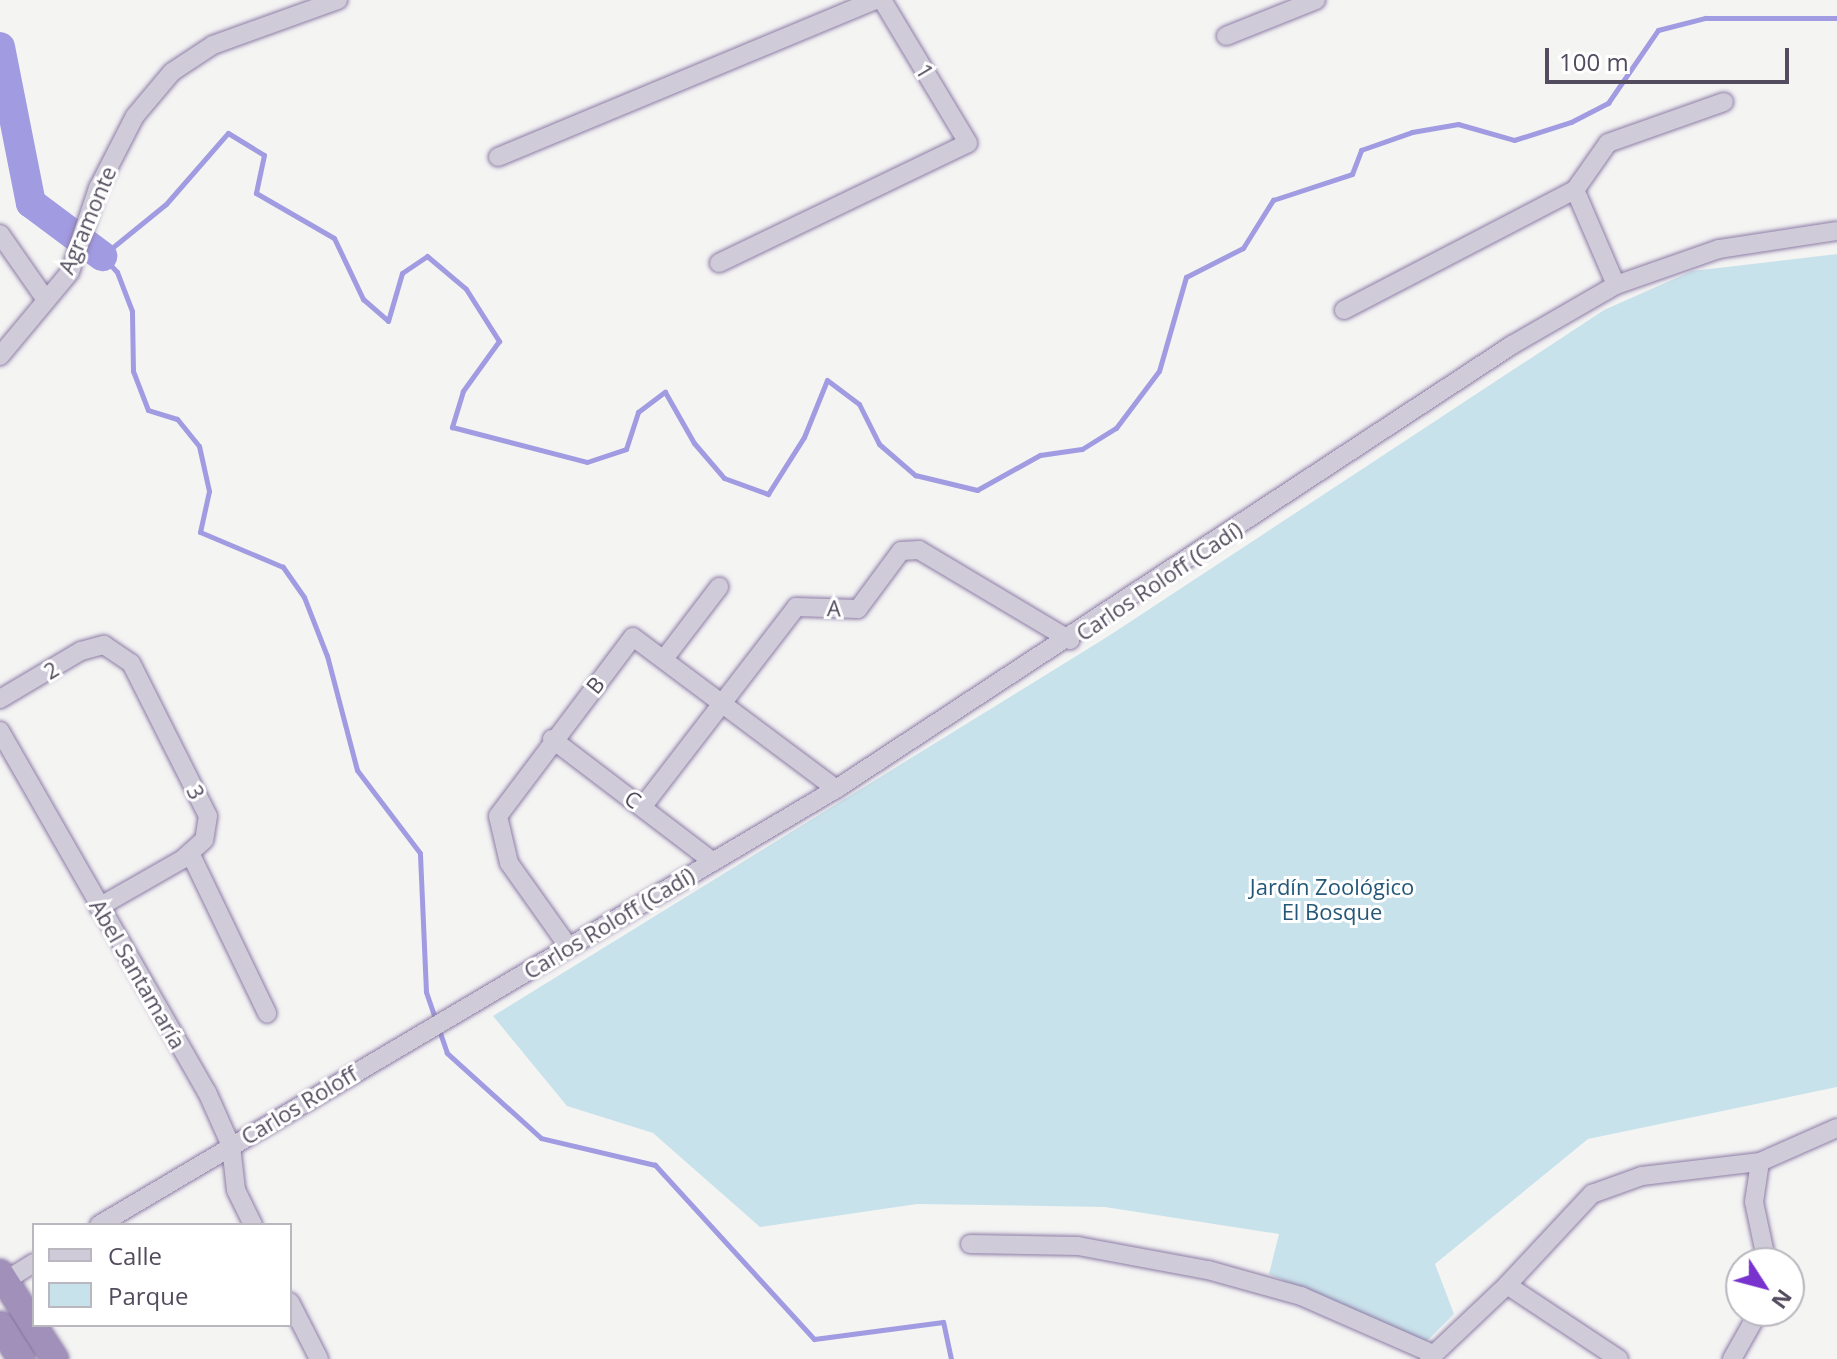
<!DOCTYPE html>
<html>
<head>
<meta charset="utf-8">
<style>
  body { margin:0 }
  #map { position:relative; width:1837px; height:1359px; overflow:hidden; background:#f4f4f3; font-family:"Open Sans",sans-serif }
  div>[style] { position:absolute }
  .green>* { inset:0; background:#c8e2eb }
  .stream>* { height:5px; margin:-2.5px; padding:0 2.5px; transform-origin:2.5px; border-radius:2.5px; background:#a19be2 }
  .river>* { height:30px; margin:-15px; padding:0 15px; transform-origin:15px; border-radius:15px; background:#a19be2 }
  .roads { filter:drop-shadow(0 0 2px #8d7ca6) drop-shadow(0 0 2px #8d7ca6) }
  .minor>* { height:18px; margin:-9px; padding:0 9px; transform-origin:9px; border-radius:9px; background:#cfcbd8 }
  .highway>* { height:26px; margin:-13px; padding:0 13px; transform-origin:13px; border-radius:13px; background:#a191ba }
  span { translate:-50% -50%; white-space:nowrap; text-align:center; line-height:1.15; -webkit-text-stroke:6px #fff; paint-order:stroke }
  .street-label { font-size:22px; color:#534c5e }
  .park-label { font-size:22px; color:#255878 }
  .legend { position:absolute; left:32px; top:1223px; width:260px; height:104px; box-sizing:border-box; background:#fff; border:2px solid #bab7bf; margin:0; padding:10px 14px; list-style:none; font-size:24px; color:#534c5e }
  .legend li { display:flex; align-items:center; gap:16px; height:40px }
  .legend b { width:40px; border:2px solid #bab7bf }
  .north { position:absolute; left:1725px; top:1247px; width:80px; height:80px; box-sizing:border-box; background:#fff; border:2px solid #bab7bf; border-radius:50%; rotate:126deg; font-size:22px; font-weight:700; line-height:32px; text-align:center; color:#534c5e }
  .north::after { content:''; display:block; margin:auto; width:28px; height:36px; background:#7833ce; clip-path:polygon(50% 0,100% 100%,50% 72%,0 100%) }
  .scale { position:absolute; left:1545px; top:48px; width:244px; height:36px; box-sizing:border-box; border:4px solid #534c5e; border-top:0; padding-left:10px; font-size:24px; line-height:28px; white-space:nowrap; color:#534c5e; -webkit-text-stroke:6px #fff; paint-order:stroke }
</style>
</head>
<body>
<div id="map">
  <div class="green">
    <div style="clip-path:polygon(1837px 254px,1837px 1087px,1588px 1139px,1435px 1264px,1454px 1314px,1426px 1342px,1269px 1274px,1279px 1234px,1105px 1207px,917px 1204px,760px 1227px,653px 1133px,567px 1106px,493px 1016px,1107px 637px,1604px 310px,1692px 271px)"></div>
  </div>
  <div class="stream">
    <div style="left:951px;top:1359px;width:38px;rotate:-102deg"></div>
    <div style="left:943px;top:1322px;width:130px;rotate:172.5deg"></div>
    <div style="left:814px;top:1339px;width:236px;rotate:-132.4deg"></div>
    <div style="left:655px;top:1165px;width:117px;rotate:-166.7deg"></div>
    <div style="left:541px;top:1138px;width:127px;rotate:-137.9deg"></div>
    <div style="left:447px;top:1053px;width:65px;rotate:-109deg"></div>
    <div style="left:426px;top:992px;width:139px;rotate:-92.5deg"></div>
    <div style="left:420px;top:853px;width:104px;rotate:-127.2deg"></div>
    <div style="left:357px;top:770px;width:118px;rotate:-104.7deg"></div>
    <div style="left:327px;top:656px;width:63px;rotate:-111.3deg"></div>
    <div style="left:304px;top:597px;width:37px;rotate:-125deg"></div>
    <div style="left:283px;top:567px;width:90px;rotate:-157.1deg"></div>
    <div style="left:200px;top:532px;width:42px;rotate:-77.6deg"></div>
    <div style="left:209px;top:491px;width:46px;rotate:-102.5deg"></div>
    <div style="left:199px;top:446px;width:35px;rotate:-129deg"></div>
    <div style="left:177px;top:419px;width:30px;rotate:-163deg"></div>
    <div style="left:148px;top:410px;width:42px;rotate:-111deg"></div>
    <div style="left:133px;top:371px;width:60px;rotate:-91deg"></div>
    <div style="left:132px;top:311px;width:42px;rotate:-111deg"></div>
    <div style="left:117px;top:272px;width:22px;rotate:-133deg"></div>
    <div style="left:102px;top:256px;width:82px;rotate:-39.1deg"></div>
    <div style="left:166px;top:204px;width:94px;rotate:-48.9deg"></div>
    <div style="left:228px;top:133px;width:42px;rotate:31.4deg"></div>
    <div style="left:264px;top:155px;width:39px;rotate:102deg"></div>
    <div style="left:256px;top:193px;width:90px;rotate:30deg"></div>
    <div style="left:334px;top:238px;width:68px;rotate:64.6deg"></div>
    <div style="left:363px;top:299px;width:33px;rotate:41deg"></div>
    <div style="left:388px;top:321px;width:50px;rotate:-73.7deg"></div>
    <div style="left:402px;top:273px;width:30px;rotate:-34deg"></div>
    <div style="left:427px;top:256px;width:51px;rotate:40.2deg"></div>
    <div style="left:466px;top:289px;width:62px;rotate:57.6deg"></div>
    <div style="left:499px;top:341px;width:62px;rotate:125.8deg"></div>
    <div style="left:463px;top:391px;width:38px;rotate:107deg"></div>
    <div style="left:452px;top:427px;width:139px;rotate:14.5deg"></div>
    <div style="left:587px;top:462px;width:41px;rotate:-18.4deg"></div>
    <div style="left:626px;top:449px;width:39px;rotate:-72deg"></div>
    <div style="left:638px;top:412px;width:34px;rotate:-37deg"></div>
    <div style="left:665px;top:392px;width:59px;rotate:60.4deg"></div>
    <div style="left:694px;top:443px;width:46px;rotate:49.4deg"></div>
    <div style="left:724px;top:478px;width:47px;rotate:20deg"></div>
    <div style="left:768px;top:494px;width:67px;rotate:-57.7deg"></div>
    <div style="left:804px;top:437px;width:61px;rotate:-68deg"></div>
    <div style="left:827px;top:380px;width:40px;rotate:37deg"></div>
    <div style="left:859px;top:404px;width:45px;rotate:63.4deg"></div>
    <div style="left:879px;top:444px;width:48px;rotate:40.7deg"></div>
    <div style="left:915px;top:475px;width:64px;rotate:13.6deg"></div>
    <div style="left:977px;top:490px;width:72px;rotate:-29.1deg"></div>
    <div style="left:1040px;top:455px;width:42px;rotate:-8.1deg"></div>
    <div style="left:1082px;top:449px;width:40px;rotate:-32deg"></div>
    <div style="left:1116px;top:428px;width:71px;rotate:-53deg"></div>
    <div style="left:1159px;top:371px;width:98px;rotate:-74deg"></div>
    <div style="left:1186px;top:277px;width:64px;rotate:-27deg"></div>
    <div style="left:1243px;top:248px;width:57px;rotate:-58deg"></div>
    <div style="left:1273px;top:200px;width:83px;rotate:-18.2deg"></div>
    <div style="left:1352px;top:174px;width:26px;rotate:-69deg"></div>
    <div style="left:1361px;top:150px;width:54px;rotate:-19.4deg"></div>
    <div style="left:1412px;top:132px;width:47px;rotate:-9.9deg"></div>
    <div style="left:1458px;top:124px;width:58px;rotate:15.9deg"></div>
    <div style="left:1514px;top:140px;width:60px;rotate:-17.5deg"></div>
    <div style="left:1571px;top:122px;width:42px;rotate:-27.2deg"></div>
    <div style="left:1608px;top:103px;width:88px;rotate:-55.6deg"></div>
    <div style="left:1658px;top:30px;width:49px;rotate:-14.3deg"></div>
    <div style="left:1705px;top:18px;width:132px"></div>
  </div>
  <div class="river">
    <div style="left:0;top:47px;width:159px;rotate:78.8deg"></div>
    <div style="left:31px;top:203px;width:89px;rotate:36.7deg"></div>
  </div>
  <div class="roads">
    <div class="minor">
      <div style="left:1226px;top:36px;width:97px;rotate:-21.8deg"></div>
      <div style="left:498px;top:157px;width:409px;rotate:-22.6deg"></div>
      <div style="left:0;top:234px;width:80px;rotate:55.1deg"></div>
      <div style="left:719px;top:263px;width:276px;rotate:-25.7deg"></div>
      <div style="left:968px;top:143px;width:167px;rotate:-121deg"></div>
      <div style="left:1616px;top:285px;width:103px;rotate:-113.3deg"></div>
      <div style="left:1575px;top:190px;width:57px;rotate:-54.9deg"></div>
      <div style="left:1608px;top:143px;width:123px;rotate:-19.5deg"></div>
      <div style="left:1344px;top:310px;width:260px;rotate:-27.5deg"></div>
      <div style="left:0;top:356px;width:109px;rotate:-50.2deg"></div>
      <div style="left:70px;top:272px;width:89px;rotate:-71.6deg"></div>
      <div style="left:98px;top:188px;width:81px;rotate:-62.8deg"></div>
      <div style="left:135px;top:116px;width:57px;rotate:-49.9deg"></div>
      <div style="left:172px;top:72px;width:49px;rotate:-33.4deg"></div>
      <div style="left:213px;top:45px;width:133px;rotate:-19.8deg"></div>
      <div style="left:664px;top:659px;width:91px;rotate:-52.6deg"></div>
      <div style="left:0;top:699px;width:94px;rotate:-30.7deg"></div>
      <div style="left:81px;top:651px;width:24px;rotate:-15deg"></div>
      <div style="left:104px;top:645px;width:32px;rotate:34deg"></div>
      <div style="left:131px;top:663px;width:171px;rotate:63.3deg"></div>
      <div style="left:208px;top:816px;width:24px;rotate:99deg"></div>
      <div style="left:204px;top:840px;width:28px;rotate:138deg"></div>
      <div style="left:183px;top:859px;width:97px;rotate:150.3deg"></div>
      <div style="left:0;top:731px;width:416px;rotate:60.2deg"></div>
      <div style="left:207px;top:1092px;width:59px;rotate:66deg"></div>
      <div style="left:231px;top:1146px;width:44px;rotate:83.5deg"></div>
      <div style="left:236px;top:1190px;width:39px;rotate:64deg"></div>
      <div style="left:552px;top:739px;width:201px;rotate:37.3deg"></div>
      <div style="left:643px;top:806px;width:251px;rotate:-52.4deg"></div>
      <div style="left:796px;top:607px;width:62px;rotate:1.8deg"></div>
      <div style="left:858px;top:609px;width:72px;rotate:-53.4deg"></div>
      <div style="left:901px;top:551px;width:18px;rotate:-3deg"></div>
      <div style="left:919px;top:550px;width:176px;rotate:30.8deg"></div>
      <div style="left:190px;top:853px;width:178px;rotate:64.3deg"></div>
      <div style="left:568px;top:946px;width:102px;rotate:-125.4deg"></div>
      <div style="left:509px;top:863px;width:48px;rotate:-103.2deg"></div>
      <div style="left:498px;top:816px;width:224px;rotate:-53deg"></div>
      <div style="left:633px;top:637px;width:254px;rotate:36.8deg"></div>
      <div style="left:1760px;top:1162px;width:40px;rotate:98.5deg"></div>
      <div style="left:1754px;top:1202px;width:62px;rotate:78deg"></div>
      <div style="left:99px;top:1225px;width:856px;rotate:-30.61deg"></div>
      <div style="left:836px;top:789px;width:809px;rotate:-33.3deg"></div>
      <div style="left:1512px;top:345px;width:120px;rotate:-30deg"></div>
      <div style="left:1616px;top:285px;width:109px;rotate:-19.3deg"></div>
      <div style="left:1719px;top:249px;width:119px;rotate:-8.7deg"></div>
      <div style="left:970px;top:1244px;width:108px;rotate:1.1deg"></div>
      <div style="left:1078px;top:1246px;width:132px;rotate:10.5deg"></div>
      <div style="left:1208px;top:1270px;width:97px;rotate:15.6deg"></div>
      <div style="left:1301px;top:1296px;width:144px;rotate:23.7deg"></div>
      <div style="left:5px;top:1281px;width:34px;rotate:-32deg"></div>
      <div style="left:1507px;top:1285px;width:134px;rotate:33.5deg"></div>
      <div style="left:290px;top:1302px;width:64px;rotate:63deg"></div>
      <div style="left:1429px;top:1359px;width:108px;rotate:-43.5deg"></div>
      <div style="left:1507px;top:1285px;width:125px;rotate:-47deg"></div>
      <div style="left:1592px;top:1194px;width:53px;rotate:-19.8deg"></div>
      <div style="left:1642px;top:1176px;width:119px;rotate:-6.8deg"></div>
      <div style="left:1760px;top:1162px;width:84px;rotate:-23.8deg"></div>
      <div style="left:1732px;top:1359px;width:55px;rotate:-60.6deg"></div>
    </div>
    <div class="highway">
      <div style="left:0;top:1273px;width:102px;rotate:57.4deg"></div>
      <div style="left:0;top:1325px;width:40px;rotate:58deg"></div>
    </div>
  </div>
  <div class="street-label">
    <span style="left:925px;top:71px;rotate:59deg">1</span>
    <span style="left:87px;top:220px;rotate:-67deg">Agramonte</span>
    <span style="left:1159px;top:581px;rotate:-34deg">Carlos Roloff (Cadí)</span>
    <span style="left:834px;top:608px;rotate:2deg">A</span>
    <span style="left:51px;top:670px;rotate:-31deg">2</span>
    <span style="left:595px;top:685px;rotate:-51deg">B</span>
    <span style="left:196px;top:792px;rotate:63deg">3</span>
    <span style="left:633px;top:799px;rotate:36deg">C</span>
    <span style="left:609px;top:923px;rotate:-31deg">Carlos Roloff (Cadí)</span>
    <span style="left:138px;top:974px;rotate:60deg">Abel Santamaría</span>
    <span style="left:299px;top:1105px;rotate:-31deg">Carlos Roloff</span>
  </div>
  <div class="park-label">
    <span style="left:1332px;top:899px">Jardín Zoológico<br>El Bosque</span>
  </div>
  <ul class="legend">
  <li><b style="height:10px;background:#cfcbd8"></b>Calle</li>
  <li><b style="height:22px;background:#c8e2eb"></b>Parque</li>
  </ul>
  <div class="north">N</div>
  <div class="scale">100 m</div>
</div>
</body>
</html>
